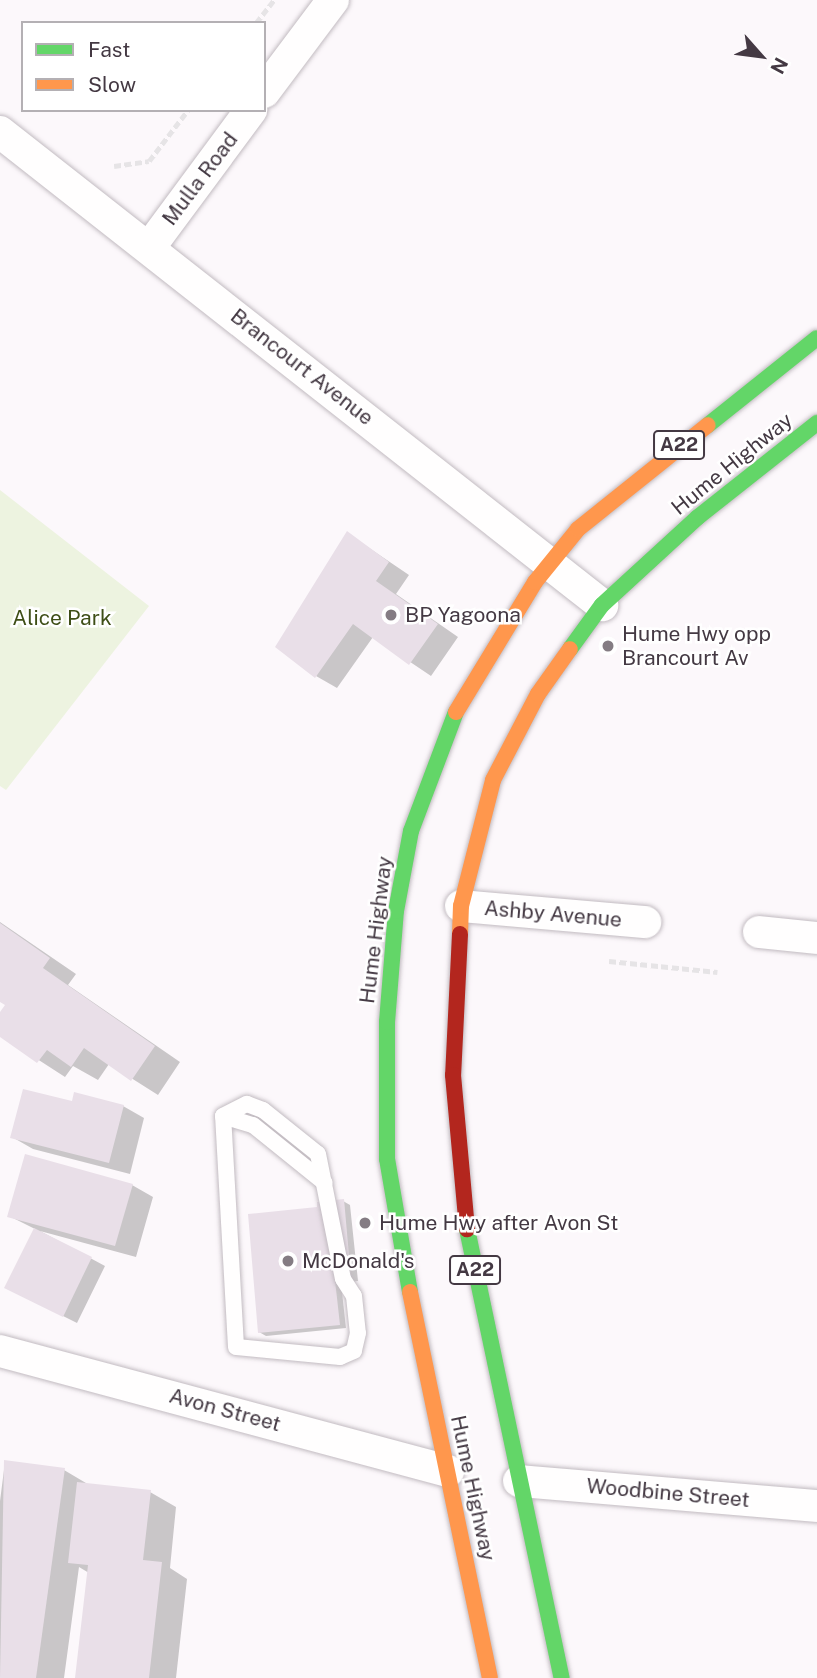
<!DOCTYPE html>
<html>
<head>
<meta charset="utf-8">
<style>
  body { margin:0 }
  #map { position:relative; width:817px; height:1678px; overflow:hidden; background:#fcf8fb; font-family:"Public Sans",sans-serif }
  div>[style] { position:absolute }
  .green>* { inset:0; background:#edf3e0 }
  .shadow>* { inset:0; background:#0003 }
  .building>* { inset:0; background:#e9dfe8 }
  .path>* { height:4.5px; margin-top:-2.25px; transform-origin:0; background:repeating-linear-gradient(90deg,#e6e4e6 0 7px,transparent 0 10.5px) }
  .roads { filter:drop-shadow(0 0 2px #c2bbc1) drop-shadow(0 0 2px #c2bbc1) }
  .lane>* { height:16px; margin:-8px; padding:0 8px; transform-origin:8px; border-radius:8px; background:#fffefe }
  .street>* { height:32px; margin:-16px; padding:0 16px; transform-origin:16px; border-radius:16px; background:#fffefe }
  .fast>* { height:16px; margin:-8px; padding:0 8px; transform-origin:8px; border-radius:8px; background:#63d668 }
  .slow>* { height:16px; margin:-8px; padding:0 8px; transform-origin:8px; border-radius:8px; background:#ff974d }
  .jam>* { height:16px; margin:-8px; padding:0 8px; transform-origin:8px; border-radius:8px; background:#b3261e }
  .dots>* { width:19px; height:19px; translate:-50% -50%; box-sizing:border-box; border:4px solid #fff; border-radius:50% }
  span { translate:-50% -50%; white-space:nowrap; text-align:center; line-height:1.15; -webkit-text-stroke:5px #fff; paint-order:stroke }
  .shield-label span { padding:2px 5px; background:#fff; border:2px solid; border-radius:5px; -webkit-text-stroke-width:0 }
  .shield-label { font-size:19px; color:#443943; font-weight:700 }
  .street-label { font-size:21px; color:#443943 }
  .poi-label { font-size:21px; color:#443943 }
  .left { translate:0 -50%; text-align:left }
  .park-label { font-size:21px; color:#3e4e16 }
  .legend { position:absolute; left:21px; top:21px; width:245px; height:91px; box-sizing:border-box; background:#fff; border:2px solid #b4b0b4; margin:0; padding:9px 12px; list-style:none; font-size:21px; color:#443943 }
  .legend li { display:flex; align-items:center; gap:14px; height:35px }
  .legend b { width:35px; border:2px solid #b4b0b4 }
  .north { position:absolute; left:726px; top:21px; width:70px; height:70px; -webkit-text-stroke:5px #fff; paint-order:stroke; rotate:118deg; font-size:19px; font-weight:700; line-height:28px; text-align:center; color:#443943 }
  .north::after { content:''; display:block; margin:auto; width:24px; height:32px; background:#443943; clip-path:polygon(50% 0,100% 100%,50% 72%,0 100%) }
</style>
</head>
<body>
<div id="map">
  <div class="green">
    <div style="clip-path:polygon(0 490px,149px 606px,6px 790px,0 786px)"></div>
  </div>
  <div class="shadow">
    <div style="clip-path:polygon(347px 533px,409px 575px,396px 594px,458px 637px,431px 676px,373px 637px,337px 688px,316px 676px)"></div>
    <div style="clip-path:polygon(0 922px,76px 974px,68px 985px,180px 1062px,158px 1095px,109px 1064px,98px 1080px,73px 1066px,65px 1077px,0 1035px,0 1015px,7px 1005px,0 1000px)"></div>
    <div style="clip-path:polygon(73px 1103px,123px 1106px,144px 1118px,130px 1174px,33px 1149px,12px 1137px)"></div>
    <div style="clip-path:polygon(132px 1185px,153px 1197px,136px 1257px,40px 1231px,105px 1266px,77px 1323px,21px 1295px,35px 1229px,9px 1216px)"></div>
    <div style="clip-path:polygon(343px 1201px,350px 1205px,358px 1281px,341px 1283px,346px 1328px,266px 1336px,259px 1332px)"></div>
    <div style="clip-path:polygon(5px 1462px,64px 1470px,91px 1486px,150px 1492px,176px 1507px,170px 1568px,187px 1579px,176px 1678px,77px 1678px,89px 1573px,79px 1567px,64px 1678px,0 1678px,0 1501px)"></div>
  </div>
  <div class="building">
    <div style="clip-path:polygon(347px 531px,389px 562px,376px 581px,438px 624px,409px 665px,353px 624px,315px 678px,275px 647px)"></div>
    <div style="clip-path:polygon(0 923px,50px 958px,43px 968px,155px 1046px,131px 1081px,84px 1048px,71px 1067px,47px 1050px,37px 1063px,0 1037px,0 1012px,5px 1005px,0 1002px)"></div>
    <div style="clip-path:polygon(23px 1089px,72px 1101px,74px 1092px,124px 1105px,109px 1163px,10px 1138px)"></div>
    <div style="clip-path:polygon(25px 1154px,133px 1184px,115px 1246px,7px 1217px)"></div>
    <div style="clip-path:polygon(344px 1199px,351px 1278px,335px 1280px,340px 1325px,258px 1333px,248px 1214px,317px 1207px,317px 1202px)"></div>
    <div style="clip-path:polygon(34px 1228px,92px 1257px,63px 1317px,4px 1288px)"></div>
    <div style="clip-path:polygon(4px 1460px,65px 1468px,36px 1678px,0 1678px)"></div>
    <div style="clip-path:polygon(77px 1482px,151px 1490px,143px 1560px,162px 1562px,149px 1678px,75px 1678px,88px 1565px,68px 1563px)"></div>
  </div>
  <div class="path">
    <div style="left:256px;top:23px;width:29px;rotate:-52deg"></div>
    <div style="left:114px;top:166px;width:35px;rotate:-8deg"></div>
    <div style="left:149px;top:161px;width:64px;rotate:-52.6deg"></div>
    <div style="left:609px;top:961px;width:109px;rotate:5.8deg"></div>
  </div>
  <div class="roads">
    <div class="lane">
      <div style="left:247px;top:1104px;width:17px;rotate:21deg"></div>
      <div style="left:263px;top:1110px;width:70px;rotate:38.7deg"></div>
      <div style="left:318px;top:1154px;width:127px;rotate:78.7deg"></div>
      <div style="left:343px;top:1279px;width:20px;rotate:57deg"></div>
      <div style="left:354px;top:1296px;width:37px;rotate:84deg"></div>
      <div style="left:358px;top:1333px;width:18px;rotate:103deg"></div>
      <div style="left:354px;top:1351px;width:15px;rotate:157deg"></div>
      <div style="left:340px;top:1357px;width:104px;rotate:-174.5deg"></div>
      <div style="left:236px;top:1347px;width:231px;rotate:-93.2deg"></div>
      <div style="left:223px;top:1116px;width:27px;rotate:-27deg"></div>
      <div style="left:223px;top:1116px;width:31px;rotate:17deg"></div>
      <div style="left:253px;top:1125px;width:92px;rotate:38.9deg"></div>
    </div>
    <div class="street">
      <div style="left:264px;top:92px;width:115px;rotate:-53.1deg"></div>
      <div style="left:0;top:132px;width:766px;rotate:38.16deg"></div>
      <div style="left:149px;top:248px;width:172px;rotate:-53.5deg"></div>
      <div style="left:461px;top:906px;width:185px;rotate:5deg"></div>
      <div style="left:759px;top:932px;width:58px;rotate:5.9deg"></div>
      <div style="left:0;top:1351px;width:464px;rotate:15deg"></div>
      <div style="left:519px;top:1481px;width:299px;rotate:4.8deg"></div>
    </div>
    <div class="fast">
      <div style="left:708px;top:425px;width:139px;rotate:-38.6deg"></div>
      <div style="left:570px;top:649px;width:54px;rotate:-54deg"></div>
      <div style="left:602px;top:605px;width:130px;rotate:-42.5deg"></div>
      <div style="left:698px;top:517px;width:152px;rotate:-38.3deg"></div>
      <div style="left:467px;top:1229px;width:459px;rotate:78.1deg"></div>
      <div style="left:410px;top:1292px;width:135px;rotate:-99.8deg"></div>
      <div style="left:387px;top:1159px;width:137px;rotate:-90deg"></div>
      <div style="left:387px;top:1022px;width:111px;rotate:-85.4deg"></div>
      <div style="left:396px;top:911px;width:81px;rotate:-79.4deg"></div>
      <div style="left:411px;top:831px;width:127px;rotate:-69.3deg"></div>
    </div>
    <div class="slow">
      <div style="left:456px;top:712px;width:152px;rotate:-58.7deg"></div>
      <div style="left:535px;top:582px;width:68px;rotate:-50.9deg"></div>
      <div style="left:578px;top:529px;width:166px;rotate:-38.7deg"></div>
      <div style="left:460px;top:934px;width:28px;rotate:-88deg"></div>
      <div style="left:461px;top:906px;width:130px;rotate:-75.7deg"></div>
      <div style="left:493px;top:780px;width:97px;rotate:-62.4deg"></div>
      <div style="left:538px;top:694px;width:55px;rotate:-54.6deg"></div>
      <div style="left:410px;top:1292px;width:394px;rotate:78.3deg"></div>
    </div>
    <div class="jam">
      <div style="left:460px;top:934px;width:141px;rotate:92.8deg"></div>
      <div style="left:453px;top:1075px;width:155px;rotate:84.8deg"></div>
    </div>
  </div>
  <div class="dots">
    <div style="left:391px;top:615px;background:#847c83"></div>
    <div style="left:608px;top:646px;background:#847c83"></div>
    <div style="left:365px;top:1223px;background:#847c83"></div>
    <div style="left:288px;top:1261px;background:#847c83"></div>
  </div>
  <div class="shield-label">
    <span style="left:679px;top:445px">A22</span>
    <span style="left:475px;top:1270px">A22</span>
  </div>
  <div class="street-label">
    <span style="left:200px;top:179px;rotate:-53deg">Mulla Road</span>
    <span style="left:302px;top:367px;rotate:38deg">Brancourt Avenue</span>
    <span style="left:732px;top:464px;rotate:-39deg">Hume Highway</span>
    <span style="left:553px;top:914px;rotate:5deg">Ashby Avenue</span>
    <span style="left:376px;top:930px;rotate:-83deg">Hume Highway</span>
    <span style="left:225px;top:1410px;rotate:15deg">Avon Street</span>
    <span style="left:473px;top:1488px;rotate:78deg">Hume Highway</span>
    <span style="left:668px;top:1493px;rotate:5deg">Woodbine Street</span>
  </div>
  <div class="poi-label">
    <span class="left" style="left:405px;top:615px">BP Yagoona</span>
    <span class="left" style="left:622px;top:646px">Hume Hwy opp<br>Brancourt Av</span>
    <span class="left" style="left:379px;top:1223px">Hume Hwy after Avon St</span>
    <span class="left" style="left:302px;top:1261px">McDonald's</span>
  </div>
  <div class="park-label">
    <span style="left:62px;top:618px">Alice Park</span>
  </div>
  <ul class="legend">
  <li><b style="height:9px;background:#63d668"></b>Fast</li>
  <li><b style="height:9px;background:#ff974d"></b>Slow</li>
  </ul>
  <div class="north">N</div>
</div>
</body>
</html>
